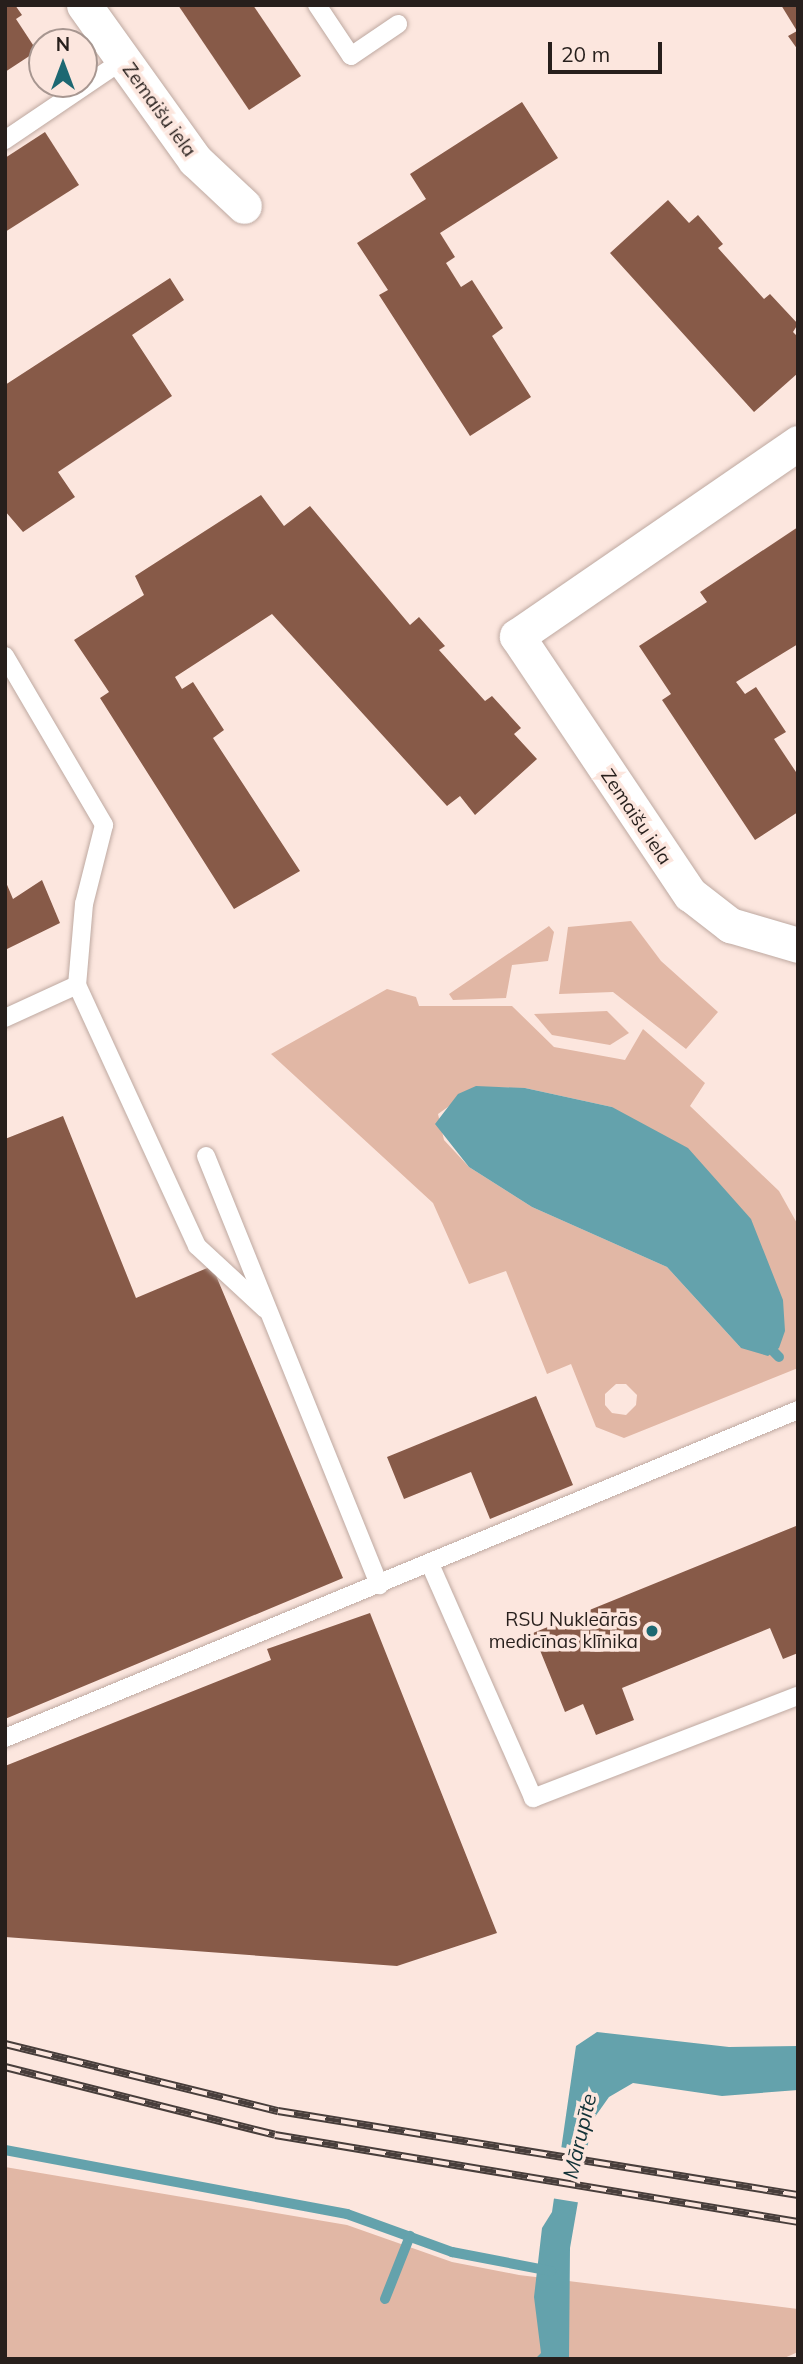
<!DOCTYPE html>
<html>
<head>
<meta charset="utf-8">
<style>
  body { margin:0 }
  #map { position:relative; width:803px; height:2364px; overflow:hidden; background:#fce6de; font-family:Mulish,sans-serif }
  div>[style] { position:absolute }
  .green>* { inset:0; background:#e1b7a5 }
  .water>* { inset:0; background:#64a2ac }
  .pier>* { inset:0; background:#fce6de }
  .stream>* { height:10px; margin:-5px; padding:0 5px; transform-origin:5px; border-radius:5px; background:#64a2ac }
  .building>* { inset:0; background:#875a48 }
  .roads { filter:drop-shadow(0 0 2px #bea9a1) drop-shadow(0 0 2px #bea9a1) }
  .service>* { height:18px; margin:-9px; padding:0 9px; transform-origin:9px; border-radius:9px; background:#fff }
  .minor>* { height:35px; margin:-17.5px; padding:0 17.5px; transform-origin:17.5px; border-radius:17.5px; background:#fff }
  .rail>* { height:8px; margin-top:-4px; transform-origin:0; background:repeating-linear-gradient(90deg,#fce6de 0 16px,#483e3b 0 32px); box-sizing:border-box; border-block:2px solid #483e3b }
  .dots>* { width:19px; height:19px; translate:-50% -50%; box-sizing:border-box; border:4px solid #fce6de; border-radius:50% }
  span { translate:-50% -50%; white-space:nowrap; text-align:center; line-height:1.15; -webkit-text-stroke:7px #fce6de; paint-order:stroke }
  .street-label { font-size:19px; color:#271f1c }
  .poi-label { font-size:19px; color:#271f1c }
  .right { translate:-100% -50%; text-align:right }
  .water-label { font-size:21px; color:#113136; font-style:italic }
  .frame { position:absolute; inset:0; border:7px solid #271f1c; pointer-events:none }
  .north { position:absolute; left:28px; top:28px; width:70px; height:70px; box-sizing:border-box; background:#fce6de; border:2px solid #a79690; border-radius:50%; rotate:0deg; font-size:19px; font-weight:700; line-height:28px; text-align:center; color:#271f1c }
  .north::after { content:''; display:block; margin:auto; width:24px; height:32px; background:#1d6872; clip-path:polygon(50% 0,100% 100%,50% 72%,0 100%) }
  .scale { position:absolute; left:548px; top:42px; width:114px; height:32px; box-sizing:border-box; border:4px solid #271f1c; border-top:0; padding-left:9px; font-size:21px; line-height:24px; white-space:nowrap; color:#271f1c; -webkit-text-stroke:5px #fce6de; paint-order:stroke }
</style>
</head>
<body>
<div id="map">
  <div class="green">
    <div style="clip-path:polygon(631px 921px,661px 961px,718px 1012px,686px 1049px,613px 992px,559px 994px,568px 927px)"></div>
    <div style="clip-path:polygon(549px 926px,554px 932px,548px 961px,512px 965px,506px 998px,453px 1000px,449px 994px)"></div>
    <div style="clip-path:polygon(evenodd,387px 989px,416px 997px,419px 1006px,512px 1006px,554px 1047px,625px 1060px,643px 1029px,705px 1083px,690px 1106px,779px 1191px,798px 1225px,798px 1368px,624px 1438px,596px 1427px,571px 1364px,547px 1374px,506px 1271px,469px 1284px,433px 1203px,271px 1054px,387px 989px,476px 1087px,525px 1088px,612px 1107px,741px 1348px,667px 1267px,532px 1207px,469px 1167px,444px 1140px,438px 1114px,476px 1087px,387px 989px,616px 1384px,626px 1384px,637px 1395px,636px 1405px,626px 1415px,612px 1413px,605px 1405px,605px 1394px,616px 1384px)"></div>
    <div style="clip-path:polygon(607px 1011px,629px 1033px,610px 1045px,552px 1035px,534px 1014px)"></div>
    <div style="clip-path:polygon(5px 2167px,347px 2225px,452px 2262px,519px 2275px,798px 2309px,798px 2352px,782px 2359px,5px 2359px)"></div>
  </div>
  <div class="water">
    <div style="clip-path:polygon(476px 1086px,525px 1088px,612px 1107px,688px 1148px,751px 1219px,783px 1300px,785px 1331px,779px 1348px,768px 1356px,741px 1348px,667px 1267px,532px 1207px,469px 1167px,435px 1124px,458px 1094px)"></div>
    <div style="clip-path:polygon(597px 2032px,729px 2047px,798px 2046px,798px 2090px,722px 2096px,633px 2083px,609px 2097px,592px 2121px,570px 2248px,569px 2359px,535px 2359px,541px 2353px,534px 2297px,542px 2228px,552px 2212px,576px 2046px)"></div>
  </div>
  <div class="pier">
    <div style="clip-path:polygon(560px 2147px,591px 2152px,582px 2203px,551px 2198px)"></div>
  </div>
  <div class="stream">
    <div style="left:774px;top:1352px;width:7px;rotate:45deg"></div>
    <div style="left:5px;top:2150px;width:348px;rotate:10.6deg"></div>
    <div style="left:347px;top:2214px;width:112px;rotate:19.9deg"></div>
    <div style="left:452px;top:2252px;width:101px;rotate:10.9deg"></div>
    <div style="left:385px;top:2299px;width:68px;rotate:-68.4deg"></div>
  </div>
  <div class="building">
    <div style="clip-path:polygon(5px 5px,15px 5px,22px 15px,16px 19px,37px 51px,5px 72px)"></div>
    <div style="clip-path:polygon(178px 5px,253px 5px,301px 76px,249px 110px)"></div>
    <div style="clip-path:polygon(781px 5px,798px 5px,798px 50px,788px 36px,797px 31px)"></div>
    <div style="clip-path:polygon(522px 102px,558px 158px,440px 233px,455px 257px,446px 263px,461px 287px,472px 280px,503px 328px,492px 336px,531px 397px,470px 436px,379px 295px,388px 290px,357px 243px,426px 199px,410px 174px)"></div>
    <div style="clip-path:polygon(45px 132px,79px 185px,5px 232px,5px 158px)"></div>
    <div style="clip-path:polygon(668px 200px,689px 223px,698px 215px,723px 244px,718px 248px,764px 299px,770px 294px,798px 324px,793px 332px,798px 337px,798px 373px,754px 412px,610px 253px)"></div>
    <div style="clip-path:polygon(170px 278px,184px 300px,132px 335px,172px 396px,58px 472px,75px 497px,23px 532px,5px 511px,5px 385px)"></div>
    <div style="clip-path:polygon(261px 495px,284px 526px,310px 506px,410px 625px,419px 617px,445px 646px,439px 650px,485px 701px,492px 696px,521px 728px,514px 734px,537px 759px,475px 815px,460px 796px,447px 806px,272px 614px,175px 677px,182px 689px,193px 682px,224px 730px,213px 738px,300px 871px,234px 909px,100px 698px,109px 692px,74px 640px,144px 595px,135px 576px)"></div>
    <div style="clip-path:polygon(798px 527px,798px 644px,736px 682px,745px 694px,756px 687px,786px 732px,774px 739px,798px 775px,798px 812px,755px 840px,662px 700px,671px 694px,639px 646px,707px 602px,700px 592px)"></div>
    <div style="clip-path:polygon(5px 880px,13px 899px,42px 880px,60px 923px,5px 950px)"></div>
    <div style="clip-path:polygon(63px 1116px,136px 1298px,212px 1266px,343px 1578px,5px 1719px,5px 1139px)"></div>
    <div style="clip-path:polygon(536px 1396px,573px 1485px,490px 1519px,471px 1472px,404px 1499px,387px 1457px)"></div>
    <div style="clip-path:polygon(796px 1526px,798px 1653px,783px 1659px,770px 1628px,622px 1688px,634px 1720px,596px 1735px,583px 1704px,565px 1712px,533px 1633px)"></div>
    <div style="clip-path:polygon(370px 1613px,497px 1933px,397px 1966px,5px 1937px,5px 1766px,271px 1660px,267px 1649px)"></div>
  </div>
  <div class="roads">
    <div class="service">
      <div style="left:317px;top:5px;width:61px;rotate:56.3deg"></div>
      <div style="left:351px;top:56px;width:57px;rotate:-34.2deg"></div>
      <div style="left:5px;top:140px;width:143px;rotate:-34.1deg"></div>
      <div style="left:5px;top:656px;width:196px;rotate:59.6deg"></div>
      <div style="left:104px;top:825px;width:81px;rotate:104.2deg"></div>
      <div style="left:84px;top:904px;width:81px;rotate:94.9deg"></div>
      <div style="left:77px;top:985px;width:79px;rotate:155.4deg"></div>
      <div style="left:77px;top:985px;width:287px;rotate:65.3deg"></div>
      <div style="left:197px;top:1246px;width:93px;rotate:42.8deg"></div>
      <div style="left:206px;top:1156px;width:463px;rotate:68deg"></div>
      <div style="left:430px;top:1564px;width:256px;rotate:66.2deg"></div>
      <div style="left:533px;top:1798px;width:284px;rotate:-21.1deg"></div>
      <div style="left:5px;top:1738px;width:858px;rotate:-22.47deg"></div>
    </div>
    <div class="minor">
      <div style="left:84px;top:5px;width:191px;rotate:54.4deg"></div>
      <div style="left:195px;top:160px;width:67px;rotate:43.2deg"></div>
      <div style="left:798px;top:443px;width:341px;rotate:145.5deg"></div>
      <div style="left:517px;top:636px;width:311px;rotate:56.2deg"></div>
      <div style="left:690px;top:894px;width:51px;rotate:37.8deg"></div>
      <div style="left:730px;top:925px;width:71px;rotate:16.4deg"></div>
    </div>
  </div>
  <div class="rail">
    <div style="left:5px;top:2044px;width:281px;rotate:13.8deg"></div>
    <div style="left:278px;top:2111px;width:527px;rotate:9.18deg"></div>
    <div style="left:5px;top:2067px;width:278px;rotate:14.1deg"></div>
    <div style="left:275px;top:2135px;width:530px;rotate:9.44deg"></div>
  </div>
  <div class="dots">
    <div style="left:652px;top:1631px;background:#1d6872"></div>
  </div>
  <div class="street-label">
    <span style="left:159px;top:110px;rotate:54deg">Zemaišu iela</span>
    <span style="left:636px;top:817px;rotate:56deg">Zemaišu iela</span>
  </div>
  <div class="poi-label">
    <span class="right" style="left:638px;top:1631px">RSU Nukleārās<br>medicīnas klīnika</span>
  </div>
  <div class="water-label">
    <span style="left:579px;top:2136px;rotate:-77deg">Mārupīte</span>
  </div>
  <div class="frame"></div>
  <div class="north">N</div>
  <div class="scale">20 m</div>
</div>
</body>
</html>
